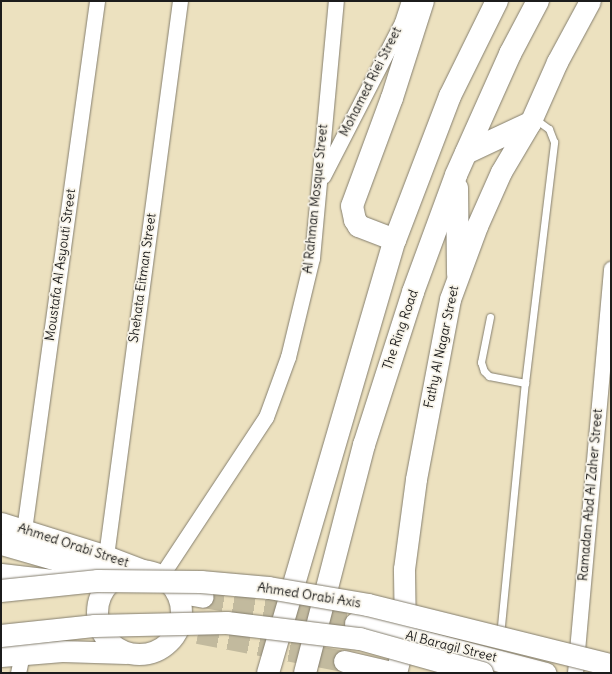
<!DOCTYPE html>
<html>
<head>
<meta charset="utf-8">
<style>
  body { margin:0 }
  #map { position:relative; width:612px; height:674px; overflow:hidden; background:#ece1bf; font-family:Delius,sans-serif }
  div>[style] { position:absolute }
  .secondary-tunnel>* { height:21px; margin-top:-10.5px; transform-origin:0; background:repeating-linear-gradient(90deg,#c2ba9e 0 21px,transparent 0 31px) }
  .roads { filter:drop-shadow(0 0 1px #847e6e) drop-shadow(0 0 1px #847e6e) }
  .lane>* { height:7px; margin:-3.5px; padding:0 3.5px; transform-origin:3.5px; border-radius:3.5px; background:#fff }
  .street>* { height:15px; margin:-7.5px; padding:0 7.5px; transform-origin:7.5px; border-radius:7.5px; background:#fff }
  .secondary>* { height:21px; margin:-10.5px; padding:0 10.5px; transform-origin:10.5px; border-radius:10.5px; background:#fff }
  .secondary>.ring { margin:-10.5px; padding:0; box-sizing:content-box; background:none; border:21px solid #fff; border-radius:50% }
  .highway>* { height:22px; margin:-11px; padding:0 11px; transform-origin:11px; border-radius:11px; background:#fff }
  .bridges { filter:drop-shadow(0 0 1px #847e6e) drop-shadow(0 0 1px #847e6e) }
  .highway-bridge>* { height:22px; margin:-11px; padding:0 11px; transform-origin:11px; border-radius:11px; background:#fff }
  span { translate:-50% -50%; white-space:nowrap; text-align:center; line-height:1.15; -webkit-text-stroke:3.5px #f7f3e8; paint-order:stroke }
  .street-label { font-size:13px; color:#1c1c1c }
  .frame { position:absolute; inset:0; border:2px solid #1c1c1c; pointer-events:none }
</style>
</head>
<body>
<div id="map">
  <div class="secondary-tunnel">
    <div style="left:203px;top:597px;width:154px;rotate:9.7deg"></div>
    <div style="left:198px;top:633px;width:149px;rotate:10.9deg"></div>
  </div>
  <div class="roads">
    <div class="lane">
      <div style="left:490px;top:317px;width:46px;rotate:101.3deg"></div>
      <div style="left:481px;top:362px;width:9px;rotate:72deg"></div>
      <div style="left:484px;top:371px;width:7px;rotate:45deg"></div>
      <div style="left:489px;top:376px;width:37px;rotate:11deg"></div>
      <div style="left:500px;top:636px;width:254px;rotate:-84.4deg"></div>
      <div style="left:525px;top:383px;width:243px;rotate:-83.1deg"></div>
      <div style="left:554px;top:142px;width:14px;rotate:-111deg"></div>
      <div style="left:549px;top:129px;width:19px;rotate:-144deg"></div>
    </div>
    <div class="street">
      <div style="left:323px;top:176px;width:173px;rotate:-62.8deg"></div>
      <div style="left:402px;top:22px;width:22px;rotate:-72deg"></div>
      <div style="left:24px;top:530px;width:534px;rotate:-82.14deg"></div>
      <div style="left:106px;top:556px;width:560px;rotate:-82.41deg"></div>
      <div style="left:161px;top:576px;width:191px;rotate:-56.6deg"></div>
      <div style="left:266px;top:417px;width:64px;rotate:-69.9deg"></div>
      <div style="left:288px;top:357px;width:102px;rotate:-76.4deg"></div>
      <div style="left:312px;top:258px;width:258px;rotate:-84.7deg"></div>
      <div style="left:18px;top:673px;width:19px;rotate:-78deg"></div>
      <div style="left:575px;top:673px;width:406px;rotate:-84.9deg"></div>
    </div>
    <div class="secondary">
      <div style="left:1px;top:523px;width:110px;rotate:17.4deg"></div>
      <div style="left:106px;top:556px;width:40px;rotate:21deg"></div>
      <div style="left:1px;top:544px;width:120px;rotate:16deg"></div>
      <div class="ring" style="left:97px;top:570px;width:63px;height:63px"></div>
      <div style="left:1px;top:574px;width:60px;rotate:6.7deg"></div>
      <div style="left:176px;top:592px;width:27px;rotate:10deg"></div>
      <div style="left:355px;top:623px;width:197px;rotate:14.7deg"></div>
      <div style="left:1px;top:656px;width:61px;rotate:-4.7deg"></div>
      <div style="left:62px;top:651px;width:64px;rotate:1.8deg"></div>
      <div style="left:344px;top:661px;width:53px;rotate:13deg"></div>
      <div style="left:396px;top:673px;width:38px;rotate:-76deg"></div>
      <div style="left:405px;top:636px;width:67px;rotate:-90.9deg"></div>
      <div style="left:404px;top:569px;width:91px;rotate:-82.4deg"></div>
      <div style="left:416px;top:479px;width:183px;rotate:-79.3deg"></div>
      <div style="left:450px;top:299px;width:78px;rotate:-69.7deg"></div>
      <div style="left:477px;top:226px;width:59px;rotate:-66deg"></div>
      <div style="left:501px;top:172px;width:57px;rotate:-59.4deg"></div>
      <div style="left:530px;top:123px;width:67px;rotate:-66.1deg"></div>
      <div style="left:557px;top:62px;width:69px;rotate:-61.6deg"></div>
    </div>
    <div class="highway">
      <div style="left:466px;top:153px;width:71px;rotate:-25.1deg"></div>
      <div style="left:457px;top:188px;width:86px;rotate:89.3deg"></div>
      <div style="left:395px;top:240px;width:39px;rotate:-159deg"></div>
      <div style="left:359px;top:226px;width:7px;rotate:-124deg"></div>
      <div style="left:355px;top:220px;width:14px;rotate:-102deg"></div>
      <div style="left:352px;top:206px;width:115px;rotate:-69.7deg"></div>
      <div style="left:392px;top:98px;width:102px;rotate:-72.3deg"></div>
      <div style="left:268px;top:673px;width:451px;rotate:-73.7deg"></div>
      <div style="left:395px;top:240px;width:154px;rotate:-69.1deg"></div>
      <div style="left:450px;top:96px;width:106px;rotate:-63.7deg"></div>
      <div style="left:305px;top:673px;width:236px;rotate:-75.5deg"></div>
      <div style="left:364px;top:445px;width:161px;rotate:-72.2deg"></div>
      <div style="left:413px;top:292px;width:125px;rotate:-69.8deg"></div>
      <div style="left:456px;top:175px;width:133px;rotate:-65.9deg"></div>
      <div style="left:510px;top:54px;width:60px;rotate:-62.2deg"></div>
    </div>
  </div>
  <div class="bridges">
    <div class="highway-bridge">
      <div style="left:1px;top:591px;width:98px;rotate:-5.9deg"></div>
      <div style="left:98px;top:581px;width:103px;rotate:0.6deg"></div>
      <div style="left:201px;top:582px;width:68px;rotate:5deg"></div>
      <div style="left:269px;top:588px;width:100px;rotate:9.7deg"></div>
      <div style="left:368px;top:605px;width:250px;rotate:13.9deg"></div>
      <div style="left:1px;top:636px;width:95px;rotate:-6.1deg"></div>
      <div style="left:95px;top:626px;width:132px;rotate:-1.3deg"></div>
      <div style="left:227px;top:623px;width:134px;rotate:6.9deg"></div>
      <div style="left:360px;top:639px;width:127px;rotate:15.6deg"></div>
    </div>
  </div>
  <div class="street-label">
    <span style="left:371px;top:82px;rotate:-63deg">Mohamed Riei Street</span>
    <span style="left:316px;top:199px;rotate:-84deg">Al Rahman Mosque Street</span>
    <span style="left:61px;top:265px;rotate:-82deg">Moustafa Al Asyouti Street</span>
    <span style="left:143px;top:278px;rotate:-82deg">Shehata Eitman Street</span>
    <span style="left:401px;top:330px;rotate:-71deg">The Ring Road</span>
    <span style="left:442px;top:347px;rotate:-78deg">Fathy Al Nagar Street</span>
    <span style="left:591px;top:495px;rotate:-85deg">Ramadan Abd Al Zaher Street</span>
    <span style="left:73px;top:546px;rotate:18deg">Ahmed Orabi Street</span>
    <span style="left:309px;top:596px;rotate:9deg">Ahmed Orabi Axis</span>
    <span style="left:451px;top:647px;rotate:14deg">Al Baragil Street</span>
  </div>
  <div class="frame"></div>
</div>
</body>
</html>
